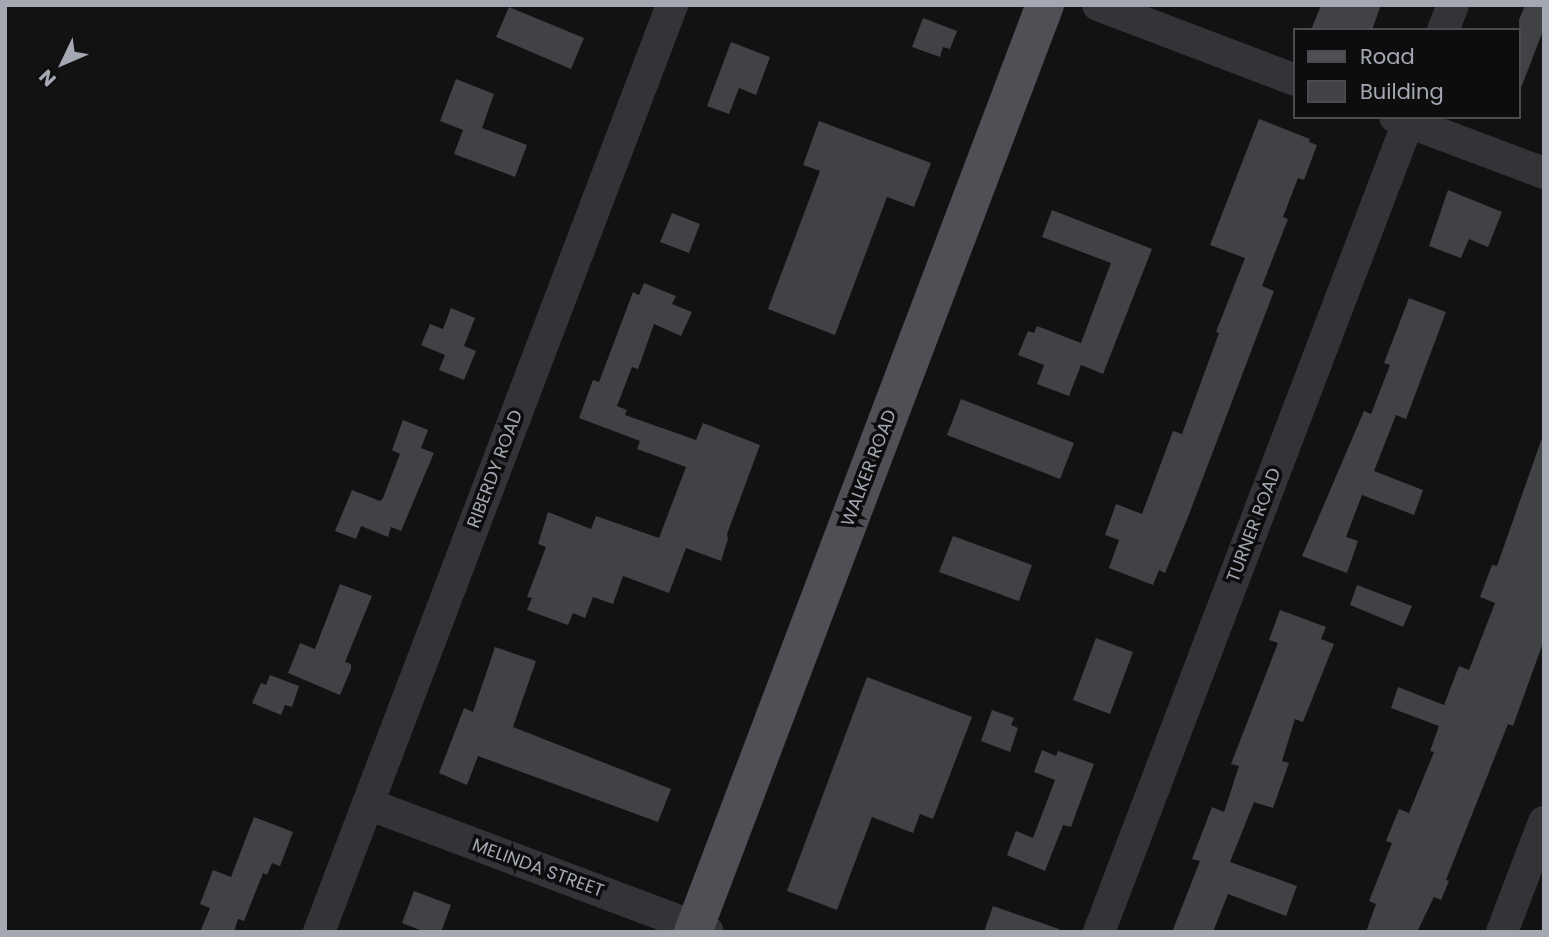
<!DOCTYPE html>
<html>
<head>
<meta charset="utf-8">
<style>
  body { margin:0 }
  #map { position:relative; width:1549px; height:937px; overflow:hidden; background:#121213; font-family:Poppins,sans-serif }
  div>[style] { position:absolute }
  .building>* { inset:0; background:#414246 }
  .minor>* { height:32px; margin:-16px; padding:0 16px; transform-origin:16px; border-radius:16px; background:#333338 }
  .major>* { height:38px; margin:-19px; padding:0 19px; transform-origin:19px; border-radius:19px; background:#4f5056 }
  span { translate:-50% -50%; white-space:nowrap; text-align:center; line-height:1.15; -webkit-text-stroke:7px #0d0d0e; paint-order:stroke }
  .street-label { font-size:18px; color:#a4a8b3 }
  .frame { position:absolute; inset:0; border:7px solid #a4a8b3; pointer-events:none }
  .legend { position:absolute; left:1293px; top:28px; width:228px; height:91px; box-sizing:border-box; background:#0d0d0e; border:2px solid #494b50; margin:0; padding:9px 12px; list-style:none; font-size:21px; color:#a4a8b3 }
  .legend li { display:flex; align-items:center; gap:14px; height:35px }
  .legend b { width:35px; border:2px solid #494b50 }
  .north { position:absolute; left:28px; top:28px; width:70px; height:70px; -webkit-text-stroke:5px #0d0d0e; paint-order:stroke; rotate:226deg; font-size:19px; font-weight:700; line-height:28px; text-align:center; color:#a4a8b3 }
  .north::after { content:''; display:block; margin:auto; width:24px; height:32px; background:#a4a8b3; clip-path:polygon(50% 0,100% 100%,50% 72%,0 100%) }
</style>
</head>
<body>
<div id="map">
  <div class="building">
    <div style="clip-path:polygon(1321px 5px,1381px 5px,1372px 30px,1311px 30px)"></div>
    <div style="clip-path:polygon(1525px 5px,1544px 5px,1544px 28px,1521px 88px,1519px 20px)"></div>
    <div style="clip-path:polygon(509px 7px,584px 38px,571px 69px,496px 37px)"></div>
    <div style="clip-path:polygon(923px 18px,957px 31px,950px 49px,943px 47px,940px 57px,912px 47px)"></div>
    <div style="clip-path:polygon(731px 42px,770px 57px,756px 95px,739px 88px,729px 114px,707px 106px)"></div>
    <div style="clip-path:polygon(456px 79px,494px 94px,482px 128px,527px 145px,515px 177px,454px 154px,463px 130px,440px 121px)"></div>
    <div style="clip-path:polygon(1259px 119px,1310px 139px,1309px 142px,1317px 145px,1304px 180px,1298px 178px,1283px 217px,1288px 219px,1262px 286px,1274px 291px,1188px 517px,1165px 573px,1159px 570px,1153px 585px,1109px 568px,1119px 540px,1105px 535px,1116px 504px,1142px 514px,1173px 431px,1182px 434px,1219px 333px,1216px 332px,1245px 258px,1210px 245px)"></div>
    <div style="clip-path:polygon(819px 121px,931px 163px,914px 207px,887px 197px,835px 335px,768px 309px,820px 171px,803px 165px)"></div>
    <div style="clip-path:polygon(1448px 190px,1502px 212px,1488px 247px,1469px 239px,1461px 258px,1429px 246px)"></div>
    <div style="clip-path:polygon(1052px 210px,1152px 249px,1103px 374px,1081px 365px,1069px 396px,1037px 384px,1044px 365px,1018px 355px,1028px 331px,1034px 333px,1037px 326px,1081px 343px,1111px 263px,1042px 237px)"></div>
    <div style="clip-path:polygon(672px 213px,700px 224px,689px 253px,660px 242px)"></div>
    <div style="clip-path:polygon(644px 283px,676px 296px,672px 304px,692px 312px,681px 336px,654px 324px,638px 369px,632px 367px,617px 406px,627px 410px,625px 415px,696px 440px,703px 423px,760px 445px,727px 534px,728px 539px,721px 561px,686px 548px,669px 593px,623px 576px,613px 604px,593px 597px,585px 618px,573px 613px,568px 625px,527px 610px,532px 598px,527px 597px,546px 547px,538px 544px,548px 512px,591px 529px,596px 516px,659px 538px,686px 467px,637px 449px,640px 441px,579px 418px,593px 380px,599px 382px,633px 292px,639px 295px)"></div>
    <div style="clip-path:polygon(1409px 298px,1446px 312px,1406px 419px,1396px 415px,1374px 471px,1423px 490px,1414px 515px,1362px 495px,1346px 537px,1358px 541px,1347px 573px,1302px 556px,1364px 411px,1371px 414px,1390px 365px,1384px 363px)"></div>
    <div style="clip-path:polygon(451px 308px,475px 318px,464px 346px,476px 351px,464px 380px,439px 370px,445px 355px,421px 345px,430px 324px,443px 329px)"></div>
    <div style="clip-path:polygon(961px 399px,1074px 443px,1060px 479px,947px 435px)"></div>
    <div style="clip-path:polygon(403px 420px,428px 430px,421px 448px,434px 453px,401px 531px,391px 527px,388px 537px,361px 526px,356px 539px,335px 531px,352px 490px,380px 501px,383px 498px,400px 454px,392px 450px)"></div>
    <div style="clip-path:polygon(1542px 438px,1544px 640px,1513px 726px,1508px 724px,1446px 880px,1449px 881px,1441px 900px,1434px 897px,1417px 932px,1366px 932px,1376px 904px,1369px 901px,1392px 843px,1386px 841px,1399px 809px,1409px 813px,1434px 752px,1430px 751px,1439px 726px,1391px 708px,1398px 687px,1444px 705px,1459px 666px,1469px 670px,1495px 603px,1480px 597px,1492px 565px,1497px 566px)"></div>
    <div style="clip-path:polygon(953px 536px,1032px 565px,1019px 601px,939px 572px)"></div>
    <div style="clip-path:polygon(340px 584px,372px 596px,345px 662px,351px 664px,351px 669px,340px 695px,288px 673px,300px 643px,315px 649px)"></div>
    <div style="clip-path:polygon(1357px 585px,1412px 606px,1403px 627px,1350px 605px)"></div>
    <div style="clip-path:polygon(1280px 610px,1326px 627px,1321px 639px,1334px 644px,1303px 722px,1295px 719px,1282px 761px,1289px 763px,1273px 808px,1254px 802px,1230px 862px,1297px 886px,1286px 916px,1228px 894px,1213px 932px,1172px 932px,1200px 861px,1192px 859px,1212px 807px,1224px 812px,1239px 766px,1231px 764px,1278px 643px,1269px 640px)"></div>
    <div style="clip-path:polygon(1096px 638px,1133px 652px,1110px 714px,1073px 700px)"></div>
    <div style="clip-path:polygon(495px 647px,536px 661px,513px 727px,671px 789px,658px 822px,478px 756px,467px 785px,439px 773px,464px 708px,473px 712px)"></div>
    <div style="clip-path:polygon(270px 675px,299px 686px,292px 707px,285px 705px,281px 715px,252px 703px,261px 683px,266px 685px)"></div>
    <div style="clip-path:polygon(867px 677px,972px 717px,933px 819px,920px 814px,913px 833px,872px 817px,837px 910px,787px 891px)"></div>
    <div style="clip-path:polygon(992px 710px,1014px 718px,1011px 725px,1018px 728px,1010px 752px,981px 741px)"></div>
    <div style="clip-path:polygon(1042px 750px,1056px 756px,1058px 751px,1094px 764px,1071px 827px,1063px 825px,1045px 871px,1007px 855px,1016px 831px,1033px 838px,1055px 780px,1034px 772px)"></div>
    <div style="clip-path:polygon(254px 817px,293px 832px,280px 866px,272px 863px,267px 875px,263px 873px,244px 921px,238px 919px,234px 932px,200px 932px,210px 908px,200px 904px,213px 870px,231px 877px)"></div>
    <div style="clip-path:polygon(414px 891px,451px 905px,441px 932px,425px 932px,402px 923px)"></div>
    <div style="clip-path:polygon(993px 906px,1059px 929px,1059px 932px,984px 932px)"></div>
  </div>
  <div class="minor">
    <div style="left:1098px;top:5px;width:211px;rotate:20.8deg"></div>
    <div style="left:1443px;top:30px;width:27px;rotate:-68deg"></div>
    <div style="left:1395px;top:117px;width:159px;rotate:20.6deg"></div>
    <div style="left:368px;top:804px;width:363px;rotate:20.6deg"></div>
    <div style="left:319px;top:932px;width:992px;rotate:-69.15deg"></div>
    <div style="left:1099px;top:932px;width:872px;rotate:-69.11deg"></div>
    <div style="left:1502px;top:932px;width:118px;rotate:-69.1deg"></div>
  </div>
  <div class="major">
    <div style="left:693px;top:932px;width:992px;rotate:-69.21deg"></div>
  </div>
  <div class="street-label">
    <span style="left:869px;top:468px;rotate:-69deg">WALKER ROAD</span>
    <span style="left:495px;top:469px;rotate:-69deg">RIBERDY ROAD</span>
    <span style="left:1254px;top:525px;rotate:-69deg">TURNER ROAD</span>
    <span style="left:538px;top:868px;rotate:20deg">MELINDA STREET</span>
  </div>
  <div class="frame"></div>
  <ul class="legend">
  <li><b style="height:9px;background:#4f5056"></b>Road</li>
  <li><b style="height:19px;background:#414246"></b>Building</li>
  </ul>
  <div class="north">N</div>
</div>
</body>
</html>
